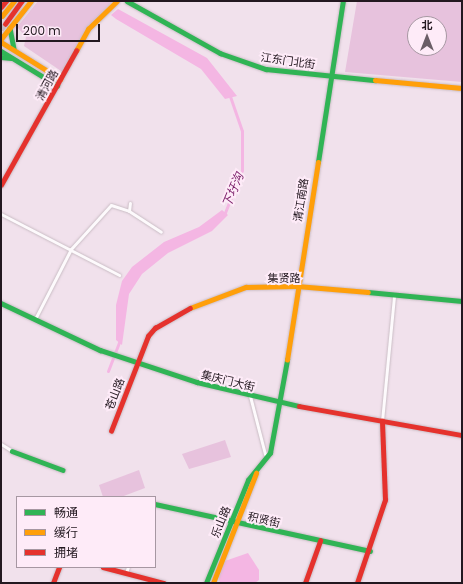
<!DOCTYPE html>
<html>
<head>
<meta charset="utf-8">
<style>
  body { margin:0 }
  #map { position:relative; width:463px; height:584px; overflow:hidden; background:#f1e1ec; font-family:Poppins,"Noto Sans SC",sans-serif }
  div>[style] { position:absolute }
  .green>* { inset:0; background:#e7c2dd }
  .water>* { inset:0; background:#f4b6e3 }
  .canal>* { height:3px; margin:-1.5px; padding:0 1.5px; transform-origin:1.5px; border-radius:1.5px; background:#f4b6e3 }
  .highway-tunnel>* { height:6px; margin-top:-3px; transform-origin:0; background:repeating-linear-gradient(90deg,#c8b9c3 0 6px,transparent 0 9px) }
  .roads { filter:drop-shadow(0 0 1px #cabdc5) drop-shadow(0 0 1px #cabdc5) }
  .street>* { height:3px; margin:-1.5px; padding:0 1.5px; transform-origin:1.5px; border-radius:1.5px; background:#fdfafc }
  .fast>* { height:4.5px; margin:-2.25px; padding:0 2.25px; transform-origin:2.25px; border-radius:2.25px; background:#30b455 }
  .slow>* { height:4.5px; margin:-2.25px; padding:0 2.25px; transform-origin:2.25px; border-radius:2.25px; background:#ff9f0a }
  .jam>* { height:4.5px; margin:-2.25px; padding:0 2.25px; transform-origin:2.25px; border-radius:2.25px; background:#e5322d }
  span { translate:-50% -50%; white-space:nowrap; text-align:center; line-height:1.15; -webkit-text-stroke:4px #feebf8; paint-order:stroke }
  .street-label { font-size:11px; color:#231820 }
  .water-label { font-size:12px; color:#7a1d68; font-style:italic }
  .frame { position:absolute; inset:0; border:2px solid #231820; pointer-events:none }
  .legend { position:absolute; left:16px; top:496px; width:140px; height:72px; box-sizing:border-box; background:#feebf8; border:1px solid #a697a2; margin:0; padding:5px 7px; list-style:none; font-size:12px; color:#231820 }
  .legend li { display:flex; align-items:center; gap:8px; height:20px }
  .legend b { width:20px; border:1px solid #a697a2 }
  .north { position:absolute; left:407px; top:16px; width:40px; height:40px; box-sizing:border-box; background:#feebf8; border:1px solid #a697a2; border-radius:50%; rotate:0deg; font-size:11px; font-weight:700; line-height:16px; text-align:center; color:#231820 }
  .north::after { content:''; display:block; margin:auto; width:14px; height:18px; background:#6b5e67; clip-path:polygon(50% 0,100% 100%,50% 72%,0 100%) }
  .scale { position:absolute; left:16px; top:24px; width:84px; height:18px; box-sizing:border-box; border:2px solid #231820; border-top:0; padding-left:5px; font-size:12px; line-height:14px; white-space:nowrap; color:#231820; -webkit-text-stroke:3px #feebf8; paint-order:stroke }
</style>
</head>
<body>
<div id="map">
  <div class="green">
    <div style="clip-path:polygon(38px 1px,113px 1px,88px 29px,64px 73px,24px 46px,26px 37px,17px 27px)"></div>
    <div style="clip-path:polygon(evenodd,357px 1px,462px 1px,462px 82px,345px 72px,357px 1px,415px 24px,439px 24px,439px 48px,415px 48px,415px 24px)"></div>
    <div style="clip-path:polygon(225px 440px,231px 457px,189px 469px,182px 454px)"></div>
    <div style="clip-path:polygon(139px 470px,145px 488px,121px 497px,103px 497px,99px 485px)"></div>
  </div>
  <div class="water">
    <div style="clip-path:polygon(118px 9px,207px 58px,237px 96px,225px 99px,201px 69px,116px 19px,111px 15px)"></div>
    <div style="clip-path:polygon(222px 210px,228px 215px,212px 231px,168px 253px,142px 274px,129px 294px,122px 345px,116px 340px,116px 305px,122px 281px,132px 267px,164px 242px,199px 227px)"></div>
    <div style="clip-path:polygon(248px 553px,259px 570px,259px 580px,255px 583px,220px 583px,218px 576px,222px 562px)"></div>
  </div>
  <div class="canal">
    <div style="left:224px;top:215px;width:48px;rotate:-68.2deg"></div>
    <div style="left:242px;top:170px;width:39px;rotate:-90deg"></div>
    <div style="left:242px;top:131px;width:36px;rotate:-109deg"></div>
    <div style="left:108px;top:371px;width:33px;rotate:-69deg"></div>
  </div>
  <div class="highway-tunnel">
    <div style="left:1px;top:30px;width:7px;rotate:-56deg"></div>
  </div>
  <div class="roads">
    <div class="street">
      <div style="left:129px;top:211px;width:8px;rotate:-83deg"></div>
      <div style="left:1px;top:214px;width:133px;rotate:27.3deg"></div>
      <div style="left:35px;top:319px;width:79px;rotate:-62.8deg"></div>
      <div style="left:71px;top:249px;width:59px;rotate:-47.7deg"></div>
      <div style="left:111px;top:205px;width:19px;rotate:18deg"></div>
      <div style="left:129px;top:211px;width:38px;rotate:33deg"></div>
      <div style="left:250px;top:396px;width:60px;rotate:75.5deg"></div>
      <div style="left:382px;top:421px;width:126px;rotate:-84.5deg"></div>
      <div style="left:1px;top:444px;width:13px;rotate:32deg"></div>
      <div style="left:126px;top:573px;width:6px;rotate:-72deg"></div>
    </div>
    <div class="fast">
      <div style="left:127px;top:1px;width:107px;rotate:29.2deg"></div>
      <div style="left:220px;top:53px;width:49px;rotate:19.2deg"></div>
      <div style="left:266px;top:69px;width:110px;rotate:5.8deg"></div>
      <div style="left:10px;top:28px;width:21px;rotate:79deg"></div>
      <div style="left:1px;top:51px;width:66px;rotate:31.3deg"></div>
      <div style="left:1px;top:57px;width:10px;rotate:6deg"></div>
      <div style="left:318px;top:162px;width:163px;rotate:-81.2deg"></div>
      <div style="left:368px;top:292px;width:94px;rotate:5.5deg"></div>
      <div style="left:1px;top:303px;width:110px;rotate:25.4deg"></div>
      <div style="left:100px;top:350px;width:102px;rotate:18.3deg"></div>
      <div style="left:197px;top:382px;width:105px;rotate:13.2deg"></div>
      <div style="left:12px;top:451px;width:54px;rotate:20.4deg"></div>
      <div style="left:155px;top:504px;width:220px;rotate:12.3deg"></div>
      <div style="left:206px;top:583px;width:111px;rotate:-67.8deg"></div>
      <div style="left:248px;top:480px;width:35px;rotate:-51deg"></div>
      <div style="left:270px;top:453px;width:95px;rotate:-79.6deg"></div>
    </div>
    <div class="slow">
      <div style="left:2px;top:16px;width:19px;rotate:-51deg"></div>
      <div style="left:1px;top:39px;width:48px;rotate:-51.7deg"></div>
      <div style="left:1px;top:42px;width:70px;rotate:31.7deg"></div>
      <div style="left:76px;top:51px;width:25px;rotate:-61deg"></div>
      <div style="left:88px;top:29px;width:40px;rotate:-44deg"></div>
      <div style="left:375px;top:80px;width:87px;rotate:5.3deg"></div>
      <div style="left:190px;top:308px;width:60px;rotate:-20.6deg"></div>
      <div style="left:246px;top:287px;width:51px;rotate:-1.1deg"></div>
      <div style="left:297px;top:286px;width:71px;rotate:4.8deg"></div>
      <div style="left:287px;top:360px;width:200px;rotate:-81.1deg"></div>
      <div style="left:213px;top:583px;width:118px;rotate:-68.6deg"></div>
    </div>
    <div class="jam">
      <div style="left:1px;top:7px;width:8px;rotate:-50deg"></div>
      <div style="left:5px;top:24px;width:29px;rotate:-54deg"></div>
      <div style="left:1px;top:185px;width:154px;rotate:-60.8deg"></div>
      <div style="left:299px;top:406px;width:166px;rotate:10.1deg"></div>
      <div style="left:111px;top:431px;width:102px;rotate:-68.7deg"></div>
      <div style="left:148px;top:336px;width:11px;rotate:-49deg"></div>
      <div style="left:155px;top:328px;width:40px;rotate:-29.7deg"></div>
      <div style="left:103px;top:567px;width:63px;rotate:14.7deg"></div>
      <div style="left:53px;top:583px;width:17px;rotate:-69deg"></div>
      <div style="left:305px;top:583px;width:45px;rotate:-70.3deg"></div>
      <div style="left:357px;top:583px;width:88px;rotate:-71.4deg"></div>
      <div style="left:385px;top:500px;width:79px;rotate:-92.2deg"></div>
    </div>
  </div>
  <div class="street-label">
    <span style="left:288px;top:61px;rotate:8deg">江东门北街</span>
    <span style="left:47px;top:85px;rotate:-61deg">清河路</span>
    <span style="left:301px;top:200px;rotate:-81deg">清江南路</span>
    <span style="left:284px;top:278px">集贤路</span>
    <span style="left:228px;top:381px;rotate:14deg">集庆门大街</span>
    <span style="left:115px;top:394px;rotate:-69deg">苍山路</span>
    <span style="left:264px;top:520px;rotate:13deg">积贤街</span>
    <span style="left:221px;top:522px;rotate:-68deg">乐山路</span>
  </div>
  <div class="water-label">
    <span style="left:233px;top:190px;rotate:-67deg">下圩沟</span>
  </div>
  <div class="frame"></div>
  <ul class="legend">
  <li><b style="height:5px;background:#30b455"></b>畅通</li>
  <li><b style="height:5px;background:#ff9f0a"></b>缓行</li>
  <li><b style="height:5px;background:#e5322d"></b>拥堵</li>
  </ul>
  <div class="north">北</div>
  <div class="scale">200 m</div>
</div>
</body>
</html>
